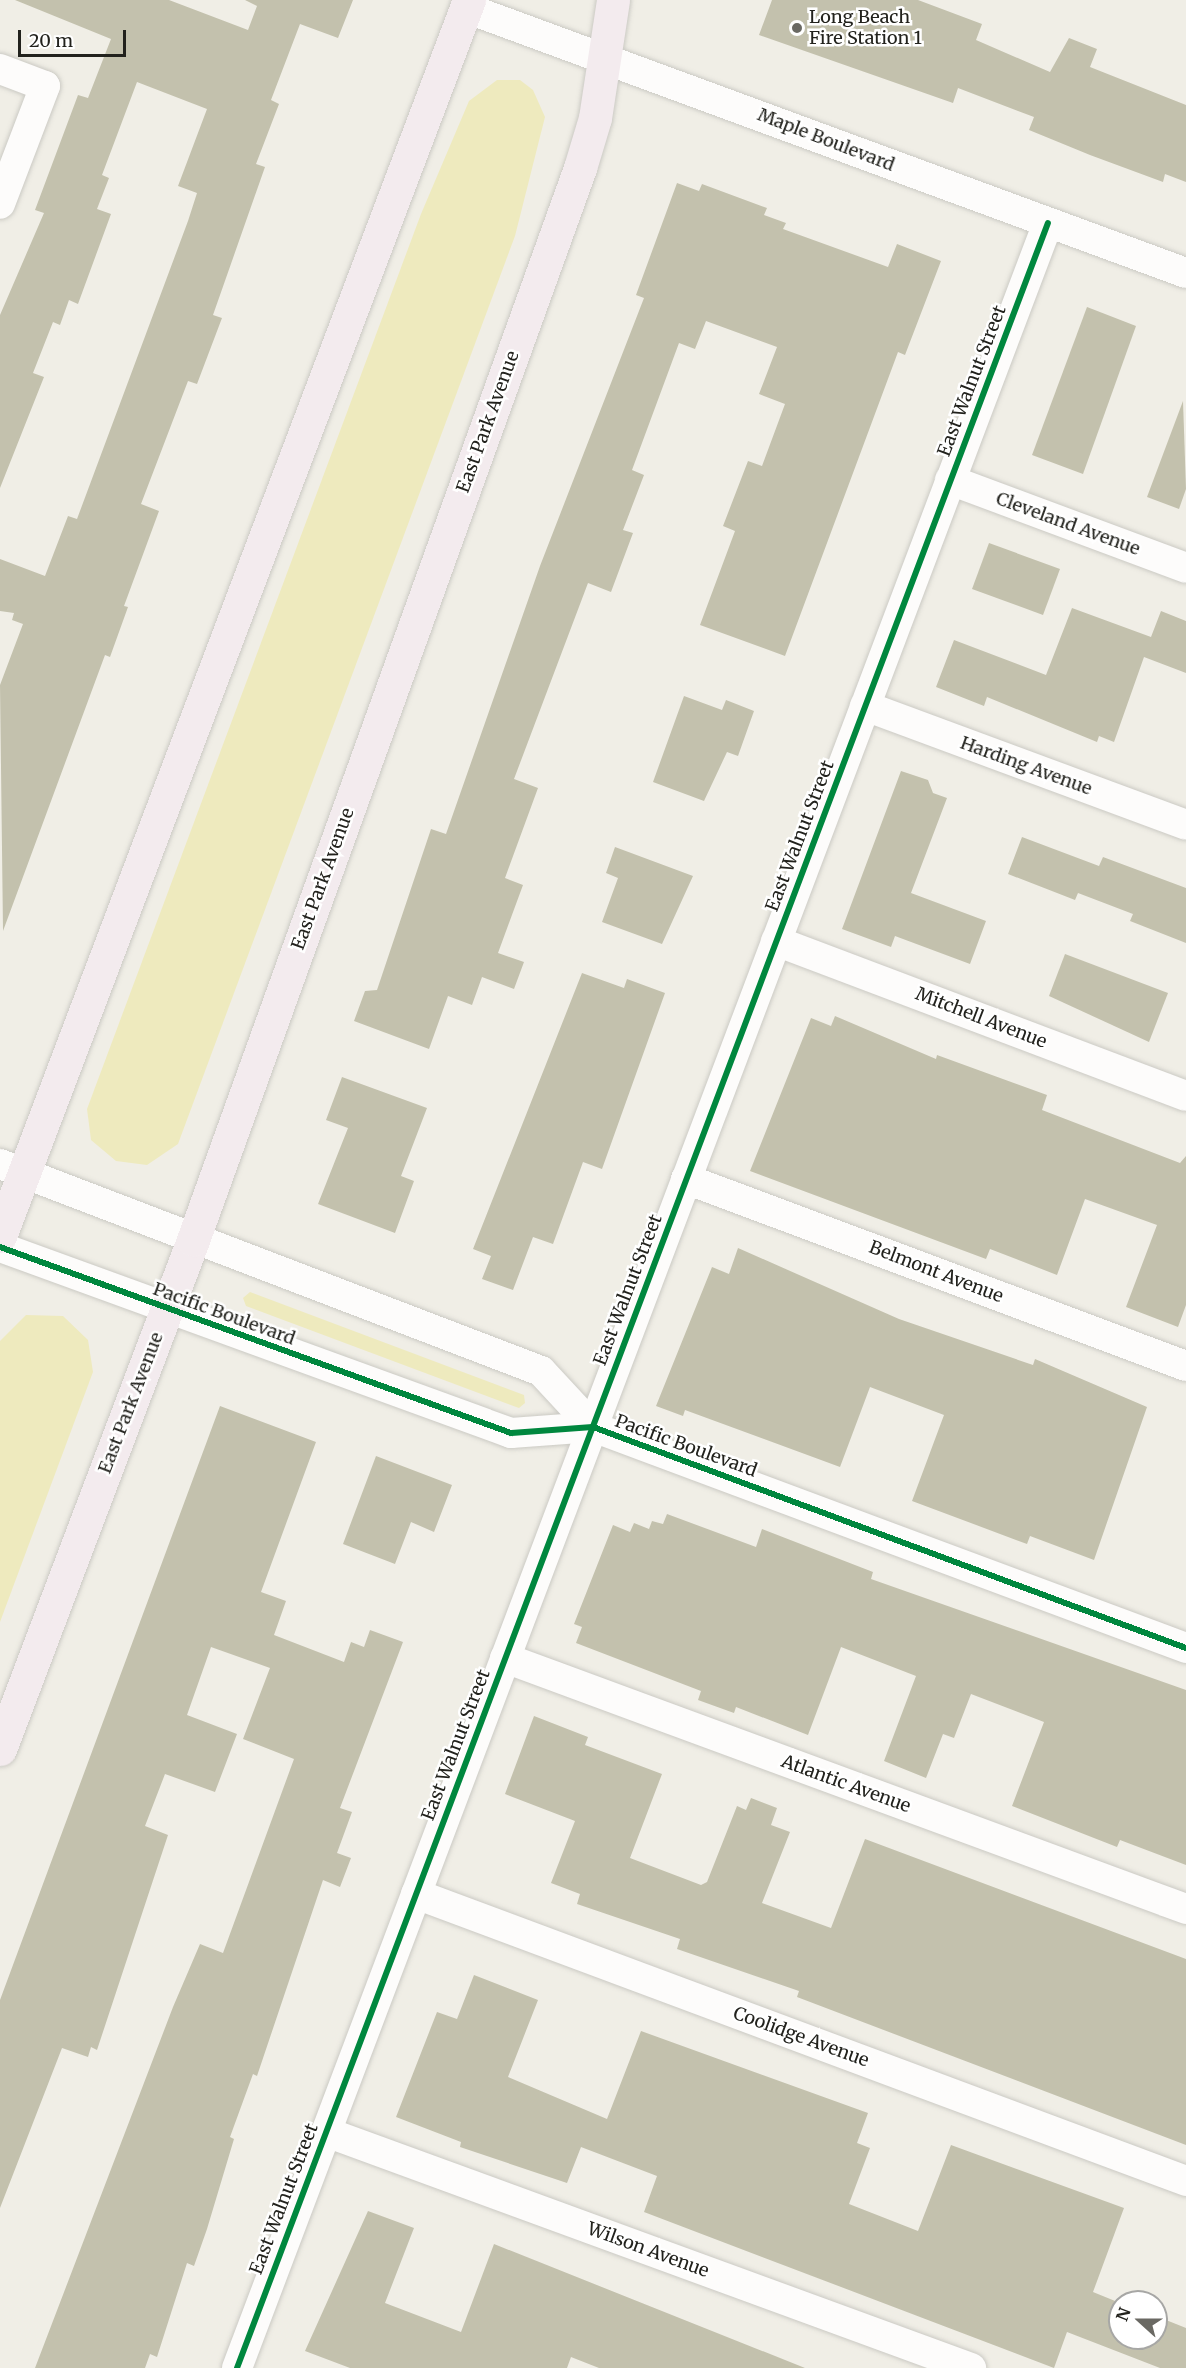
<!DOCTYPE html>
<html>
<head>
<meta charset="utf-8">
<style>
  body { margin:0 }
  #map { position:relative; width:1186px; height:2368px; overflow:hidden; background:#f0eee6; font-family:Merriweather,serif }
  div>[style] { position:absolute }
  .green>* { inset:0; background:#eeeabe }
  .building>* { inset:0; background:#c3c1ad }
  .roads { filter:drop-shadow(0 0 2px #cbcac4) drop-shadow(0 0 2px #cbcac4) }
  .street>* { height:30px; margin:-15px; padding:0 15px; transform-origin:15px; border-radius:15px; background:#fdfcfb }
  .highway>* { height:33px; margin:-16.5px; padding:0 16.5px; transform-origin:16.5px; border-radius:16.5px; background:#f3ebee }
  .cycleway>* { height:6px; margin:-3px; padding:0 3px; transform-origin:3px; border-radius:3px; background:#00873e }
  .dots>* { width:16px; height:16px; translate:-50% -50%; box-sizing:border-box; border:3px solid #fff; border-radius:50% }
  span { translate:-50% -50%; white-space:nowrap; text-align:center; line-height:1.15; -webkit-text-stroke:5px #fff; paint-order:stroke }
  .poi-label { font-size:18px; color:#22221d }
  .left { translate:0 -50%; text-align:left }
  .street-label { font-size:18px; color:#22221d }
  .north { position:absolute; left:1108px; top:2290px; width:60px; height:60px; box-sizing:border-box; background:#fff; border:2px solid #a7a7a5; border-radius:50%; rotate:291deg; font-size:16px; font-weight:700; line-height:24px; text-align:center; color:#22221d }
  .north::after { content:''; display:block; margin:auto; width:21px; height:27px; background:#6a6963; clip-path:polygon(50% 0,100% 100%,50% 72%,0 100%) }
  .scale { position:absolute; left:18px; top:30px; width:108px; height:27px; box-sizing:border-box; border:3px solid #22221d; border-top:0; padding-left:8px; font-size:18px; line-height:21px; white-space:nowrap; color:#22221d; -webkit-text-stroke:4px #fff; paint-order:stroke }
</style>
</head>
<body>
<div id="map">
  <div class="green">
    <div style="clip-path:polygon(497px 80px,520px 80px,533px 90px,545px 117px,515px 236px,178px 1144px,147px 1165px,116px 1161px,91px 1140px,87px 1109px,421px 214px,469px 101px)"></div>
    <div style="clip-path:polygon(250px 1292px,524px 1395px,525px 1403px,519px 1408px,246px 1306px,243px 1298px)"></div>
    <div style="clip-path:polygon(26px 1315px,63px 1316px,88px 1340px,93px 1372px,0 1622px,0 1341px)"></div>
  </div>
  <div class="building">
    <div style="clip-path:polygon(15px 0,169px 0,248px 30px,257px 6px,245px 0,353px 0,338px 38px,300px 24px,271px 100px,279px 104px,256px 164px,265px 167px,213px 315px,222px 318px,197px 384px,188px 381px,141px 504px,159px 511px,124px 606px,128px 607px,110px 657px,105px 655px,3px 931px,0 685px,23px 624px,12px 620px,14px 613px,0 611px,0 559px,45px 576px,68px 516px,77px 519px,188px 221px,197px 193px,178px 186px,207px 109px,137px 82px,102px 175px,109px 178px,97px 209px,111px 214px,78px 304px,69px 300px,60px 325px,53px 322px,33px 373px,44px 377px,0 488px,0 315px,44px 213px,35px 210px,78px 95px,88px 98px,111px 39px)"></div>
    <div style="clip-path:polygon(772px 0,918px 0,982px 24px,976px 40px,1050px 72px,1069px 38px,1097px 49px,1090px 67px,1186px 105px,1186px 182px,1165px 174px,1163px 182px,1090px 155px,1029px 130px,1034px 117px,958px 88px,953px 103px,759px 35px)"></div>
    <div style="clip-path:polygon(677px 183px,699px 191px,702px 184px,767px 208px,764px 215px,786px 223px,783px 229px,888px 267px,897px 244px,941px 261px,905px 355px,898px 352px,785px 656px,700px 625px,735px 531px,723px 526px,748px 461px,762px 466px,785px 404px,759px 394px,777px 347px,706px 321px,695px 349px,679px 343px,632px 470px,644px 475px,623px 530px,633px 533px,611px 592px,588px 583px,514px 779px,538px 788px,505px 878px,523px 885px,498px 953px,524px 962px,514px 989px,482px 977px,472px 1005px,448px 996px,429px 1049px,354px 1021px,365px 991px,377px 990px,431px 829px,446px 834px,540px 566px,644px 298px,636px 295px)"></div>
    <div style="clip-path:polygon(1087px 307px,1136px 326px,1083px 474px,1032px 455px)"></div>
    <div style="clip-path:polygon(1183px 401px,1186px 489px,1179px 509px,1147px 497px)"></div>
    <div style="clip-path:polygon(989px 543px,1060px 569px,1043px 615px,972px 589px)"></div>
    <div style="clip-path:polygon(1072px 608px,1151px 637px,1161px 611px,1186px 621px,1186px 673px,1144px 657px,1114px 742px,1099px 736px,1097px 742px,987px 697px,984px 706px,936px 687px,954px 640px,1046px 675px)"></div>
    <div style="clip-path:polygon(684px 696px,722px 710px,726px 700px,754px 711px,738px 756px,727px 752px,704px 801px,653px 782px)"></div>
    <div style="clip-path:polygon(901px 771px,928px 780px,933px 793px,947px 798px,911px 893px,986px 921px,970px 964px,895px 936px,891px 947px,842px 929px)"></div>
    <div style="clip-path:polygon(1022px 837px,1099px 866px,1103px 857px,1186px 888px,1186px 943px,1130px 921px,1133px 914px,1078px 893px,1075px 900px,1008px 874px)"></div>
    <div style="clip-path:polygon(615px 847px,693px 876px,662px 944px,602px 922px,618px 878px,606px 873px)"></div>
    <div style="clip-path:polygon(1065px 954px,1168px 993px,1149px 1042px,1049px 996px)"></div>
    <div style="clip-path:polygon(582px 973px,624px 988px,627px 979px,665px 993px,602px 1169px,583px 1162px,553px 1244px,533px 1237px,513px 1290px,482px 1279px,491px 1256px,473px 1249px)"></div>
    <div style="clip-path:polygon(835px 1016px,936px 1059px,937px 1055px,1047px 1095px,1042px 1110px,1180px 1163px,1186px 1156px,1186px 1305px,1178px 1327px,1126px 1307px,1157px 1225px,1085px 1199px,1057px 1275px,990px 1249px,986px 1259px,750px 1171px,811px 1018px,831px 1026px)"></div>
    <div style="clip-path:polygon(342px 1077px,427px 1108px,401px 1176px,414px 1181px,395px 1233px,318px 1204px,348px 1128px,326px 1120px)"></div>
    <div style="clip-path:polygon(738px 1248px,899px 1319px,1033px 1365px,1035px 1359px,1147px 1407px,1094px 1560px,1030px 1536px,1027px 1544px,912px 1501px,944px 1415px,870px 1387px,840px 1467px,685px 1410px,683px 1416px,656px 1406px,712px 1267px,729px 1274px)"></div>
    <div style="clip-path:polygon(220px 1406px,316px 1442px,261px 1592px,286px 1601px,274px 1635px,344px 1662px,351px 1642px,364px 1647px,370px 1630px,403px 1642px,340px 1808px,352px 1812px,337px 1853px,351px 1858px,340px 1887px,323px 1880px,257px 2076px,253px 2074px,230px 2137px,234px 2139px,207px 2229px,194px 2266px,187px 2263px,157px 2357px,150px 2354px,145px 2368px,35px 2368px,173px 2007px,200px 1944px,223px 1953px,294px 1759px,243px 1739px,270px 1668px,211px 1647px,187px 1715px,237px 1734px,215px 1792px,165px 1774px,145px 1826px,168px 1835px,97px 2050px,91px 2047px,88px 2057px,62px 2048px,0 2208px,0 2000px)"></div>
    <div style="clip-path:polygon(376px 1456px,452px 1485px,434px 1532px,411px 1522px,395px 1564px,343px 1544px)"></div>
    <div style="clip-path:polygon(667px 1514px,756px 1547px,762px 1529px,873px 1572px,871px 1579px,1186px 1690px,1186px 1865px,1120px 1840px,1117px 1847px,1012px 1806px,1044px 1722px,971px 1694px,954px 1738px,943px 1734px,926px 1778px,884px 1761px,916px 1676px,841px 1647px,808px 1735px,736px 1707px,734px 1713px,698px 1700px,701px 1691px,576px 1643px,582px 1627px,574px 1624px,613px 1525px,630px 1532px,634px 1523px,649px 1529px,652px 1521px,663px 1524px)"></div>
    <div style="clip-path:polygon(534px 1716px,588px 1737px,585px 1745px,662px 1774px,630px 1858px,701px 1885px,707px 1882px,737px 1806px,746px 1810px,751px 1798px,777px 1808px,771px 1825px,790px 1832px,762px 1903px,831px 1928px,865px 1839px,1186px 1959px,1186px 2145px,797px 1997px,799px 1991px,677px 1949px,680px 1939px,577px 1904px,580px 1894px,551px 1883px,575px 1821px,505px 1794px)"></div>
    <div style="clip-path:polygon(474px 1975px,538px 2000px,508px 2077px,607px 2119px,641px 2031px,868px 2113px,857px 2143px,870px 2148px,849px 2204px,918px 2231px,951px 2145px,1124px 2208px,1093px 2292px,1120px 2303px,1120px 2338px,1156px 2338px,1156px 2316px,1186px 2328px,1186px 2368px,1160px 2368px,1067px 2332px,1054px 2368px,644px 2212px,657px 2176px,581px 2147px,567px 2183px,460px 2147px,461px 2142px,396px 2117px,437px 2012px,457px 2019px)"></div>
    <div style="clip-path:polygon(368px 2211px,414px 2228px,385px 2303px,461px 2332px,494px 2244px,805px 2368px,599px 2368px,571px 2357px,567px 2368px,350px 2368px,305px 2351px)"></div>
  </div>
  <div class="roads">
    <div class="street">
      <div style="left:466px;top:8px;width:767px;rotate:20.21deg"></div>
      <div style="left:0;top:69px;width:48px;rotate:20.7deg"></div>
      <div style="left:45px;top:86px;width:126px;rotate:110.9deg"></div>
      <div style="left:950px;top:480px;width:252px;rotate:20.4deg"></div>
      <div style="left:865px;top:706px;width:342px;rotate:20.3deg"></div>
      <div style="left:776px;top:941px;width:438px;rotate:20.7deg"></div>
      <div style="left:0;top:1164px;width:579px;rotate:20.94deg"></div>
      <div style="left:541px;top:1371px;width:76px;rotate:47.1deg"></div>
      <div style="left:686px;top:1179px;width:534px;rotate:20.51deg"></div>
      <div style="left:0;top:1247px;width:544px;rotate:20deg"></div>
      <div style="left:511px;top:1433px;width:82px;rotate:-4.2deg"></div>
      <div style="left:593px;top:1427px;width:633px;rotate:20.44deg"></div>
      <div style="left:505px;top:1658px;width:726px;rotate:20.23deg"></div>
      <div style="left:416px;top:1894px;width:822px;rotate:20.44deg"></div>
      <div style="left:326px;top:2132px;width:687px;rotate:20.1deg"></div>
      <div style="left:237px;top:2368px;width:2293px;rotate:-69.29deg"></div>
    </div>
    <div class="highway">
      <div style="left:0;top:1236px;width:1322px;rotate:-69.22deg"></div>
      <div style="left:0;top:1749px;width:544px;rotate:-69.23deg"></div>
      <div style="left:193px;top:1240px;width:1140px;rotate:-70.15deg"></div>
      <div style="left:580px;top:168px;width:52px;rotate:-73.3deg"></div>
      <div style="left:595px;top:118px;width:119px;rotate:-81.3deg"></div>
    </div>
  </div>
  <div class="cycleway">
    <div style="left:0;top:1247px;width:544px;rotate:20deg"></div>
    <div style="left:511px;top:1433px;width:82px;rotate:-4.2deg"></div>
    <div style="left:593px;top:1427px;width:633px;rotate:20.44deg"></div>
    <div style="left:237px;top:2368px;width:2293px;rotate:-69.29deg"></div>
  </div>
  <div class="dots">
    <div style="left:797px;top:28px;background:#6a6963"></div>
  </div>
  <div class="poi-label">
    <span class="left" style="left:809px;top:28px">Long Beach<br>Fire Station 1</span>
  </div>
  <div class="street-label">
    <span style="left:826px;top:140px;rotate:21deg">Maple Boulevard</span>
    <span style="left:972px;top:381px;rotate:-69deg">East Walnut Street</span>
    <span style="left:488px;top:422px;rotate:-70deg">East Park Avenue</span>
    <span style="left:1068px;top:524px;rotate:20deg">Cleveland Avenue</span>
    <span style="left:1026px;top:766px;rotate:20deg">Harding Avenue</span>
    <span style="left:800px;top:836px;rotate:-69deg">East Walnut Street</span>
    <span style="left:323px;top:879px;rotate:-70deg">East Park Avenue</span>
    <span style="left:981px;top:1018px;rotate:21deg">Mitchell Avenue</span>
    <span style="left:936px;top:1272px;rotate:21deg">Belmont Avenue</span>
    <span style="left:628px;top:1290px;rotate:-69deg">East Walnut Street</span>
    <span style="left:224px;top:1314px;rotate:20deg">Pacific Boulevard</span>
    <span style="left:131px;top:1403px;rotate:-69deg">East Park Avenue</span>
    <span style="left:686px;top:1446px;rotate:20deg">Pacific Boulevard</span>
    <span style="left:456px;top:1745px;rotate:-69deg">East Walnut Street</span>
    <span style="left:846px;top:1784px;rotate:20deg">Atlantic Avenue</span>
    <span style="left:801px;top:2037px;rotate:20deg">Coolidge Avenue</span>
    <span style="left:284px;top:2199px;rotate:-69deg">East Walnut Street</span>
    <span style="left:648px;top:2250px;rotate:20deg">Wilson Avenue</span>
  </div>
  <div class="north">N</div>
  <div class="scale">20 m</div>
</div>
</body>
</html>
